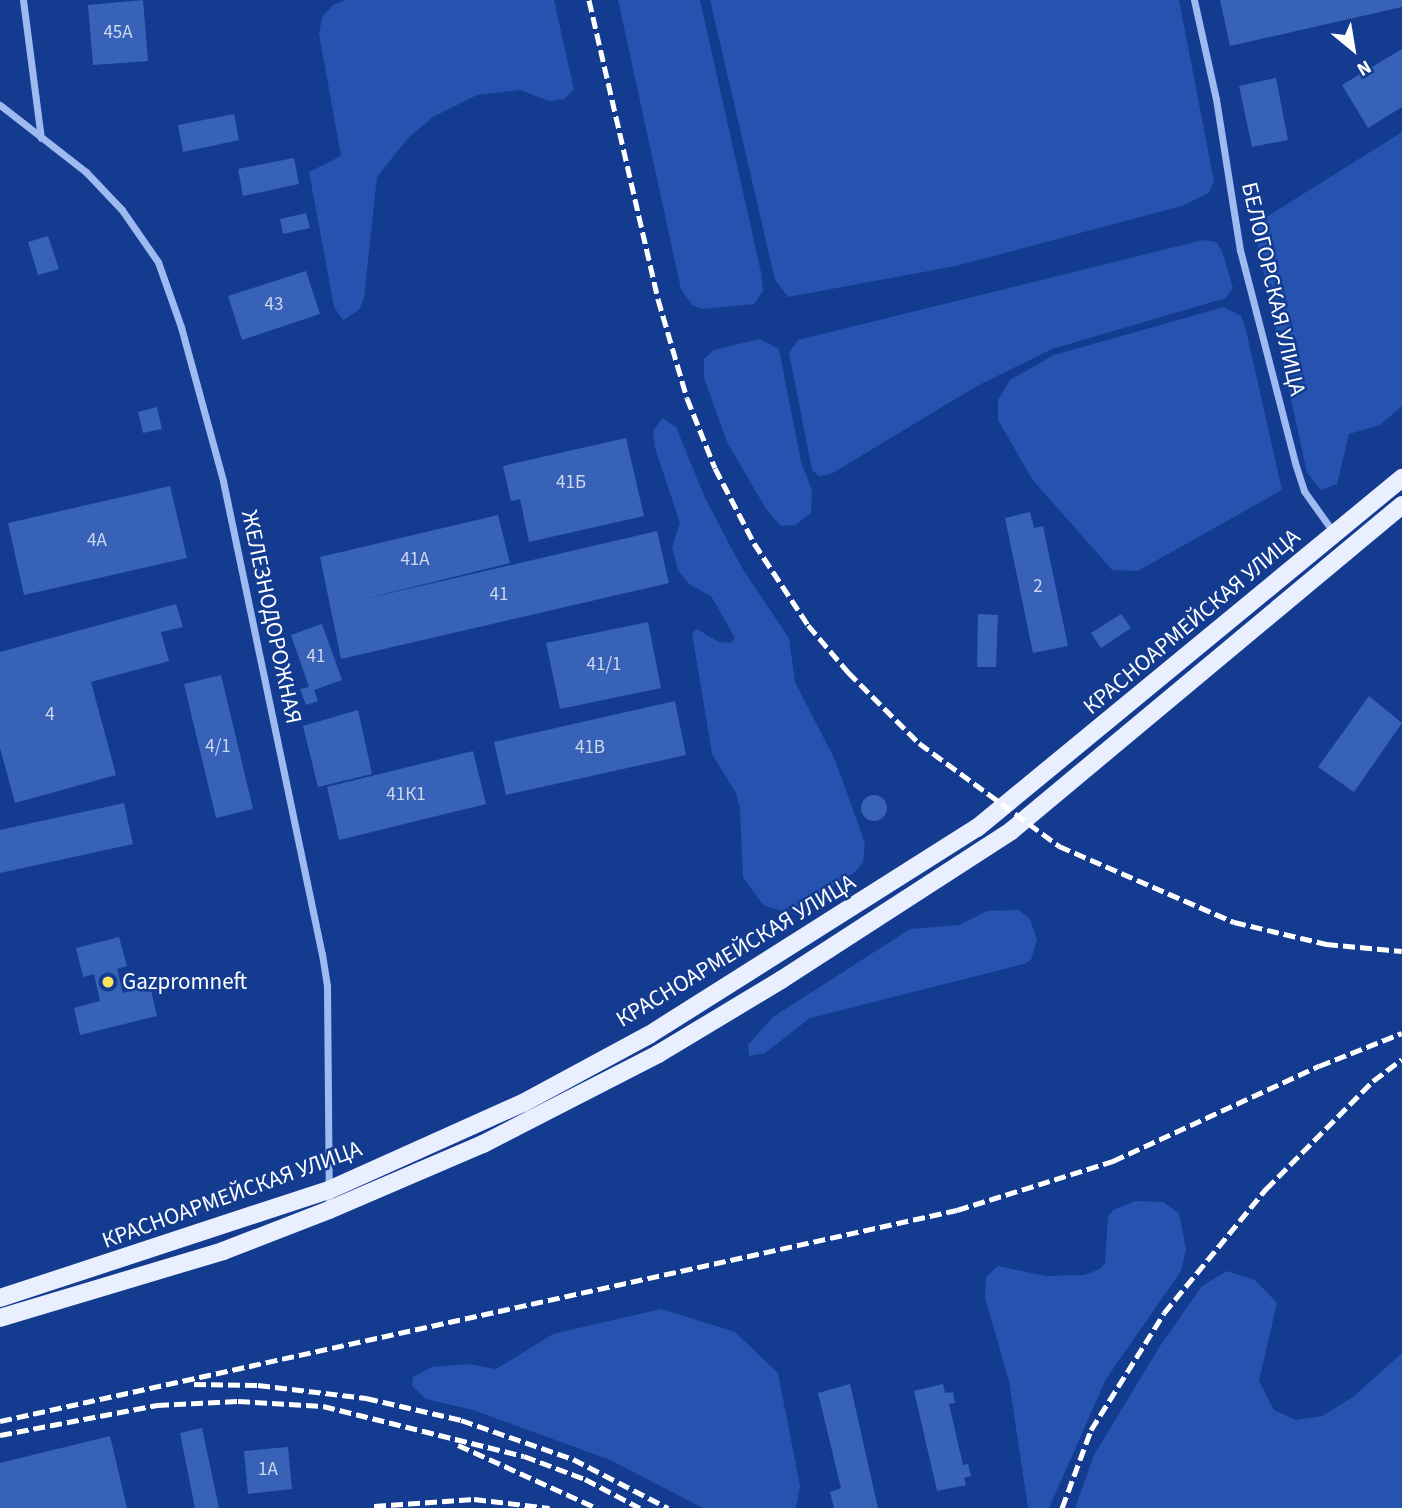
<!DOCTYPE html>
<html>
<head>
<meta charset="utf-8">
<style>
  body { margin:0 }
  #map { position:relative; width:1402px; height:1508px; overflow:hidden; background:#133b90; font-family:"Source Sans 3",sans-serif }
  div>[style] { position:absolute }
  .green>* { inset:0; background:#2553af }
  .building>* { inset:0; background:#3762b7 }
  .round { border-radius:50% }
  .street>* { height:7px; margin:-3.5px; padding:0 3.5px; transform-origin:3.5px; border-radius:3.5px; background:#9ebaf1 }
  .primary>* { height:18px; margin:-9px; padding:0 9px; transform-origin:9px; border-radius:9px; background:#e9efff }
  .rail>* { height:5px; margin-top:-2.5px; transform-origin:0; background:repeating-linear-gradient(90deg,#fff 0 12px,transparent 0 17px) }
  .dots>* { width:19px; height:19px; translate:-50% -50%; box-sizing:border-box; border:4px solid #133b90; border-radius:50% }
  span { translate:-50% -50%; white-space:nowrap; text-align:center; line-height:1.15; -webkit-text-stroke:5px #133b90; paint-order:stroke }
  .number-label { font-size:19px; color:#cdd8ed }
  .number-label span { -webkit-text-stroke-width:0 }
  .street-label { font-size:23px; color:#fff }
  .poi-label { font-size:23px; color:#fff }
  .left { translate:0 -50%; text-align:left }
  .north { position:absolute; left:1318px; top:14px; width:70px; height:70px; -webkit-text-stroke:5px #133b90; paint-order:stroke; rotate:150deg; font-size:19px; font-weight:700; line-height:28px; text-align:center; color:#fff }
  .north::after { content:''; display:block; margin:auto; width:24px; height:32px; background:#fff; clip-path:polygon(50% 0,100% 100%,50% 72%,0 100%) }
</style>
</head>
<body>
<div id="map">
  <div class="green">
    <div style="clip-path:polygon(345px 0,554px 0,574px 90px,564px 99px,549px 101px,520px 90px,477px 95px,433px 117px,408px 138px,377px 177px,364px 298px,359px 310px,343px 320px,334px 307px,309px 172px,341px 156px,319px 34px,322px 17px,333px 5px)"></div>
    <div style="clip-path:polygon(618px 0,700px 0,761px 272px,763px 291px,754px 304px,703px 309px,692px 305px,681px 289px)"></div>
    <div style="clip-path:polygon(710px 0,1179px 0,1214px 181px,1209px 193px,1182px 206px,956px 266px,788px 297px,775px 280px)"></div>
    <div style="clip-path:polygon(1402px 132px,1402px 406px,1380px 425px,1349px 434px,1337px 484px,1321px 490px,1307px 473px,1258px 248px,1257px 223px)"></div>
    <div style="clip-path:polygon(1203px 240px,1216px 242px,1222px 251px,1233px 288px,1226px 298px,1052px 349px,977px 386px,831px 474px,819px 476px,812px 470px,789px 353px,798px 340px)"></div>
    <div style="clip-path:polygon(1224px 307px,1241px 316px,1246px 330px,1282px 490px,1138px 571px,1112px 570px,1032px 479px,998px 420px,998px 400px,1010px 380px,1054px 355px)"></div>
    <div style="clip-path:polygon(759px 339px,779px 349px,801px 462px,812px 490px,811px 513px,795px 525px,781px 526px,766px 509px,727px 442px,704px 378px,704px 359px,714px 350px)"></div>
    <div style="clip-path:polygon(662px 418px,676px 427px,705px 498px,742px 568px,789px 638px,795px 682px,835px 760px,865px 843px,863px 862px,855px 872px,802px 909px,782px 911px,763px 905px,743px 877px,740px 809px,736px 793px,712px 754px,692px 633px,697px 629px,719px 642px,731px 643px,735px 638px,711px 596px,689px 584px,678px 570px,672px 547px,680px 523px,655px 448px,653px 431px)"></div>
    <div style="clip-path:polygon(1019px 910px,1030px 919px,1037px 940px,1031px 960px,1024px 964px,810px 1018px,765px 1053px,749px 1056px,748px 1045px,773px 1017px,910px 929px,959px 925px,987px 911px)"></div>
    <div style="clip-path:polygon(1136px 1201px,1163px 1202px,1179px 1213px,1186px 1249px,1181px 1271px,1106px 1379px,1049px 1508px,1028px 1508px,1009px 1381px,985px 1298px,986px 1277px,998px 1266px,1046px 1276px,1084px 1275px,1100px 1269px,1105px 1263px,1108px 1217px,1113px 1210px)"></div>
    <div style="clip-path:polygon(1227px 1271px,1255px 1280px,1277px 1303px,1259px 1381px,1274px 1410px,1296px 1420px,1322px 1416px,1353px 1397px,1402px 1353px,1402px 1508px,1075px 1508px,1094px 1455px,1160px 1346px,1202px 1286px)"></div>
    <div style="clip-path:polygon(661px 1309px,735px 1332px,778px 1373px,800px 1486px,796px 1508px,703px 1508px,610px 1460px,473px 1410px,426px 1399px,412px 1386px,413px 1377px,432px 1367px,468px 1364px,496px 1369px,553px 1334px)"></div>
  </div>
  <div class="building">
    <div style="clip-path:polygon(143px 0,148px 61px,93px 65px,88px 5px)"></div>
    <div style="clip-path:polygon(1220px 0,1402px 0,1402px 7px,1230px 46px)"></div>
    <div style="clip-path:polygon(1402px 49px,1402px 107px,1368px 128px,1342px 85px)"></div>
    <div style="clip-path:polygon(1276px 78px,1288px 140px,1252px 147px,1239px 86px)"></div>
    <div style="clip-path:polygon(234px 114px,239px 140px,183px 152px,178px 125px)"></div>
    <div style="clip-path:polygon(294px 158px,299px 184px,243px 196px,238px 169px)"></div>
    <div style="clip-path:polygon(306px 213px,310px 228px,283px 234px,280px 219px)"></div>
    <div style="clip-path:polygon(48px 236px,59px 269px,38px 275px,28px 242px)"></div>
    <div style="clip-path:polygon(306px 271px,320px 314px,242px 340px,228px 296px)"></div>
    <div style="clip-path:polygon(157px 407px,162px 429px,143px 433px,138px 412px)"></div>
    <div style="clip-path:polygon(626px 438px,644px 516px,529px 542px,520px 499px,511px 501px,503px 466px)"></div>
    <div style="clip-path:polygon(170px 486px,187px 558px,24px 595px,8px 523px)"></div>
    <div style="clip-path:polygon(1030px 512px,1034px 528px,1043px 526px,1068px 646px,1033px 653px,1005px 518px)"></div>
    <div style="clip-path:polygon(498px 515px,510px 563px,356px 601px,657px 531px,669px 583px,341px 659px,320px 557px)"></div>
    <div style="clip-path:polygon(176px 604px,183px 627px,161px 632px,169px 661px,91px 682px,116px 775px,15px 803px,0 748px,0 652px)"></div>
    <div style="clip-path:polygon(978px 614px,998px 615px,996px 667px,977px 667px)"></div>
    <div style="clip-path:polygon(1121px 614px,1131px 628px,1101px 648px,1091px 633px)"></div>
    <div style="clip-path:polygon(648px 622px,661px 688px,560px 709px,546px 643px)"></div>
    <div style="clip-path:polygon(322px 624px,342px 680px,314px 690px,318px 701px,306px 705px,300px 689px,309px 687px,291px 635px)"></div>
    <div style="clip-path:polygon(221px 675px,253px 809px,216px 818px,184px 684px)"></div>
    <div style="clip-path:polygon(1369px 696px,1402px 723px,1354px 792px,1318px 767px)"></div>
    <div style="clip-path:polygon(675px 701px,686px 755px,506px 795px,494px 742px)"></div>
    <div style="clip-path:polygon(358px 710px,372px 774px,318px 787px,303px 726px)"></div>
    <div style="clip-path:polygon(473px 751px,486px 804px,339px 840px,327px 787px)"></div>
    <div class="round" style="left:861px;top:795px;width:26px;height:26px"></div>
    <div style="clip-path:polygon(124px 803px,133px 844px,0 873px,0 830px)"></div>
    <div style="clip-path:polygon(119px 937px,127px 966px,117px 969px,123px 993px,150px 986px,157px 1016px,80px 1035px,74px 1008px,100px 1001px,94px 974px,83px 977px,76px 948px)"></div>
    <div style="clip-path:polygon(850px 1384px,878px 1508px,834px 1508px,830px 1492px,841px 1488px,818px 1393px)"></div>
    <div style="clip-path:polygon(943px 1384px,945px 1393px,953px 1392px,955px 1403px,949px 1404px,963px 1465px,968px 1464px,971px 1476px,964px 1478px,966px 1485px,937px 1491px,914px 1391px)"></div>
    <div style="clip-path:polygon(202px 1428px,219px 1508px,195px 1508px,180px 1433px)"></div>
    <div style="clip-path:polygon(110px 1436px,127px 1508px,0 1508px,0 1463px)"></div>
    <div style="clip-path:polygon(288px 1447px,292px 1489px,248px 1494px,244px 1451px)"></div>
  </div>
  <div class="street">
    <div style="left:23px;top:0;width:139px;rotate:82.6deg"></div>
    <div style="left:1194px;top:0;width:101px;rotate:77.5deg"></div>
    <div style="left:1216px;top:99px;width:153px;rotate:81deg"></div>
    <div style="left:1240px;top:250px;width:223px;rotate:75.5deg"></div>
    <div style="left:1296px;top:466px;width:26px;rotate:72deg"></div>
    <div style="left:1304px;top:491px;width:52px;rotate:54.5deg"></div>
    <div style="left:0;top:105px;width:109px;rotate:37.9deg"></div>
    <div style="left:86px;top:172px;width:52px;rotate:46.5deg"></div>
    <div style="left:122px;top:210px;width:63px;rotate:55.3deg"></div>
    <div style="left:158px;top:262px;width:69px;rotate:70.5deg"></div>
    <div style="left:181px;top:327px;width:160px;rotate:74.7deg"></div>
    <div style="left:223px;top:481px;width:483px;rotate:78.2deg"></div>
    <div style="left:322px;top:954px;width:33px;rotate:81deg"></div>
    <div style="left:327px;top:987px;width:223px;rotate:89.5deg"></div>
  </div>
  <div class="primary">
    <div style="left:0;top:1298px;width:346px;rotate:-18.2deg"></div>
    <div style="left:329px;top:1190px;width:213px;rotate:-24.2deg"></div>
    <div style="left:523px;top:1103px;width:143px;rotate:-28.4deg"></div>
    <div style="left:649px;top:1035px;width:388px;rotate:-32.3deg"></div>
    <div style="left:977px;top:828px;width:551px;rotate:-39.47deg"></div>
    <div style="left:0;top:1318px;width:233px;rotate:-16.7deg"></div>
    <div style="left:223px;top:1251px;width:114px;rotate:-21.1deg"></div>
    <div style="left:329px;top:1210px;width:168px;rotate:-23.2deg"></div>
    <div style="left:483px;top:1144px;width:197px;rotate:-27.2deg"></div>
    <div style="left:658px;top:1054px;width:144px;rotate:-31deg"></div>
    <div style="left:781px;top:980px;width:274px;rotate:-32.9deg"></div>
    <div style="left:1011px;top:831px;width:509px;rotate:-39.82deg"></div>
  </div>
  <div class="rail">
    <div style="left:589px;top:0;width:307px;rotate:77deg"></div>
    <div style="left:658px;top:299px;width:103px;rotate:73.7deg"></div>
    <div style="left:687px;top:398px;width:75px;rotate:68.2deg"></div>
    <div style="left:715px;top:468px;width:85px;rotate:62.5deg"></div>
    <div style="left:754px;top:543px;width:98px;rotate:56.6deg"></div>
    <div style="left:808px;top:625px;width:62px;rotate:49.6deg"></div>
    <div style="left:848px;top:672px;width:100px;rotate:45deg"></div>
    <div style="left:919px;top:743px;width:174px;rotate:36.3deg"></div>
    <div style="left:1059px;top:846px;width:191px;rotate:23.5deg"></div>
    <div style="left:1234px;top:922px;width:95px;rotate:13.4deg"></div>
    <div style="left:1326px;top:944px;width:76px;rotate:5.3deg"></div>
    <div style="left:194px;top:1384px;width:64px;rotate:0.9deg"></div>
    <div style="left:258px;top:1385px;width:109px;rotate:6.9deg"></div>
    <div style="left:366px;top:1398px;width:98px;rotate:13deg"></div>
    <div style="left:461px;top:1420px;width:119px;rotate:19.2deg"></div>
    <div style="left:573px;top:1459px;width:107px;rotate:27.3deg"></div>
    <div style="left:0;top:1421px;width:980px;rotate:-12.43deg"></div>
    <div style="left:957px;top:1210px;width:164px;rotate:-17.4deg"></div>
    <div style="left:1113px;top:1161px;width:227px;rotate:-24.8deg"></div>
    <div style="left:1319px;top:1066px;width:89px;rotate:-21.7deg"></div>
    <div style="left:0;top:1435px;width:160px;rotate:-10.8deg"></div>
    <div style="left:157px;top:1405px;width:81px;rotate:-2.8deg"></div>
    <div style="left:238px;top:1401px;width:85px;rotate:3.4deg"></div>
    <div style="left:323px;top:1406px;width:207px;rotate:14deg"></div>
    <div style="left:524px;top:1456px;width:65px;rotate:20.7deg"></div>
    <div style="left:585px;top:1479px;width:62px;rotate:27.8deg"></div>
    <div style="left:458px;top:1445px;width:153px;rotate:24.4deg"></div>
    <div style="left:374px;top:1506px;width:100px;rotate:-4deg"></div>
    <div style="left:474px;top:1499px;width:76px;rotate:6.8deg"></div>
    <div style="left:1062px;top:1508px;width:83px;rotate:-69.6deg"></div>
    <div style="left:1091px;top:1430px;width:138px;rotate:-58deg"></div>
    <div style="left:1164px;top:1313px;width:161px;rotate:-50.6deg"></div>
    <div style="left:1266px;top:1189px;width:152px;rotate:-45.3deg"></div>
    <div style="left:1373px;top:1081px;width:36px;rotate:-37deg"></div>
  </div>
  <div class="dots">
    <div style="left:108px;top:982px;background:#ffe35f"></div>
  </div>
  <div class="number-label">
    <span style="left:118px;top:33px">45А</span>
    <span style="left:274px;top:305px">43</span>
    <span style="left:571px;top:483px">41Б</span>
    <span style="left:97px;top:541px">4А</span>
    <span style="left:415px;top:560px">41А</span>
    <span style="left:1038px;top:587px">2</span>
    <span style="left:499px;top:595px">41</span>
    <span style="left:316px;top:657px">41</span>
    <span style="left:604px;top:665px">41/1</span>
    <span style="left:50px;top:715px">4</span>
    <span style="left:218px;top:747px">4/1</span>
    <span style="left:590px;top:748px">41В</span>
    <span style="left:406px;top:795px">41К1</span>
    <span style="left:268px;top:1470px">1А</span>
  </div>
  <div class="street-label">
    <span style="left:1273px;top:289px;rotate:77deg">БЕЛОГОРСКАЯ УЛИЦА</span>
    <span style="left:271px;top:617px;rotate:78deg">ЖЕЛЕЗНОДОРОЖНАЯ</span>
    <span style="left:1192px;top:622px;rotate:-40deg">КРАСНОАРМЕЙСКАЯ УЛИЦА</span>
    <span style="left:736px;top:951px;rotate:-31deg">КРАСНОАРМЕЙСКАЯ УЛИЦА</span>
    <span style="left:232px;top:1195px;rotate:-20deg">КРАСНОАРМЕЙСКАЯ УЛИЦА</span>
  </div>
  <div class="poi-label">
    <span class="left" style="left:122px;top:982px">Gazpromneft</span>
  </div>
  <div class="north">N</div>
</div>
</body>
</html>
